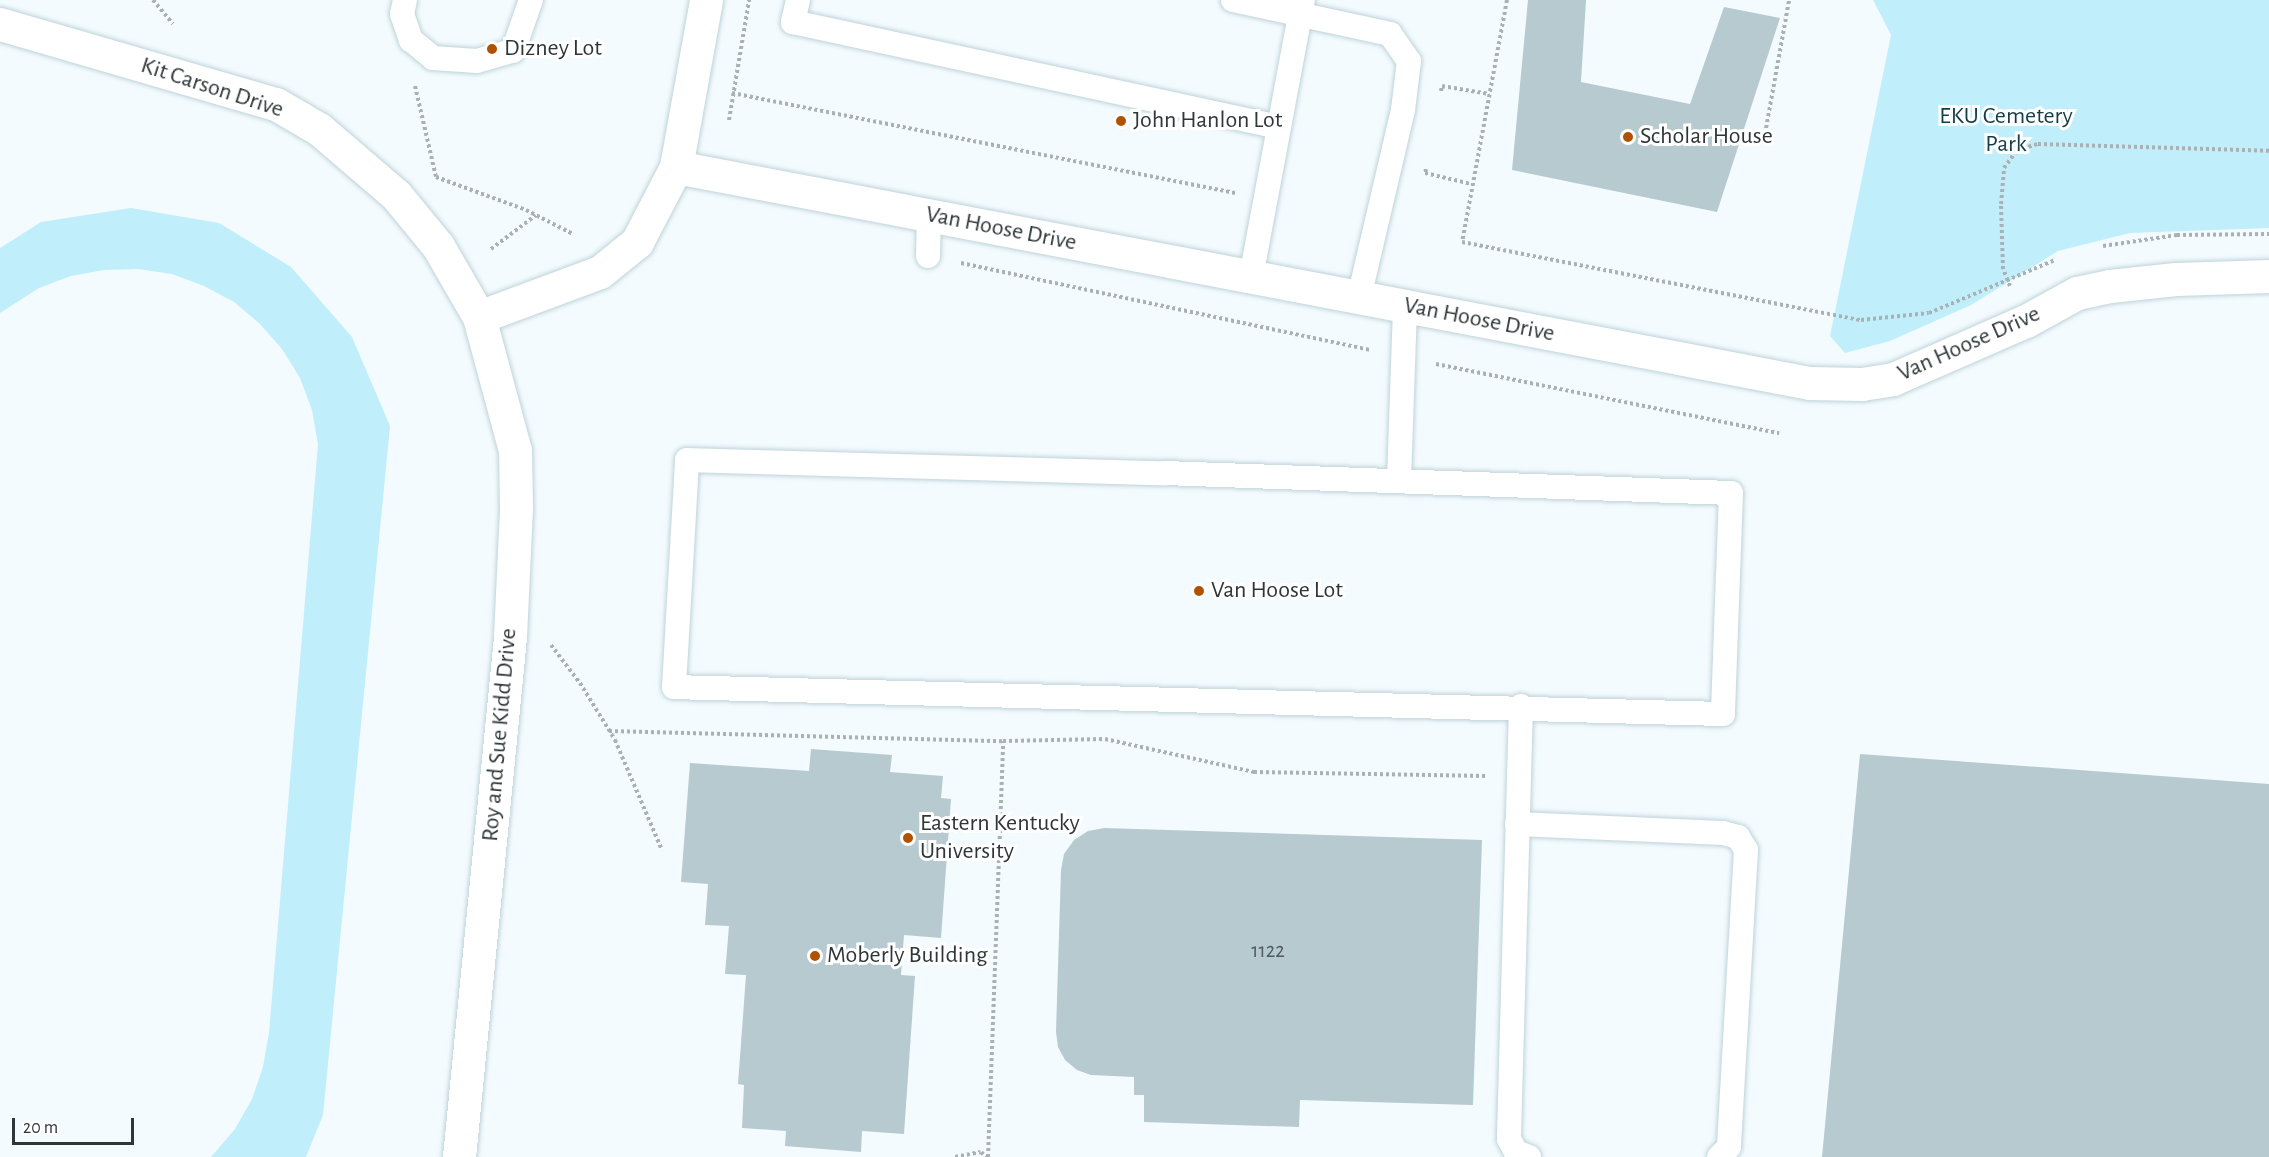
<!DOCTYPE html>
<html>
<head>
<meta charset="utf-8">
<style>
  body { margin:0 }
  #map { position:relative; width:2269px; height:1157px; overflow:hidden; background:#f3fbfe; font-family:"Alegreya Sans",sans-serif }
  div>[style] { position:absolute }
  .green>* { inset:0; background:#c1eefb }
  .building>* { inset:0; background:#b6cad0 }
  .path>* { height:4px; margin-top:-2px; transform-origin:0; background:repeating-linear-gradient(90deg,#a9b1b4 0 3px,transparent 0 6px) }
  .roads { filter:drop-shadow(0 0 2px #bfd3d9) drop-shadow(0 0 2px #bfd3d9) }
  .lane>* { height:24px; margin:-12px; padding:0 12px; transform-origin:12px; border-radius:12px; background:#fff }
  .street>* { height:33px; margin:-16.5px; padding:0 16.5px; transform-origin:16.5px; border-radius:16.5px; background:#fff }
  .dots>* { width:16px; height:16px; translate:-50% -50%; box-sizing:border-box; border:3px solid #fff; border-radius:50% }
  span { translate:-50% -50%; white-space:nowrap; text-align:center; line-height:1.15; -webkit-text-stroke:6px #fff; paint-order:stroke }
  .number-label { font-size:21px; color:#505b5e }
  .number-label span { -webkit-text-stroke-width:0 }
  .poi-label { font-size:24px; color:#2e3638 }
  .left { translate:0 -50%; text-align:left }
  .street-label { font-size:24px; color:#2e3638 }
  .park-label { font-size:24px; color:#143d46 }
  .scale { position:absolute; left:12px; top:1118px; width:122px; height:27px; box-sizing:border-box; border:3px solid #2e3638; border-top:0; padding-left:8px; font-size:18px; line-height:21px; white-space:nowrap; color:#2e3638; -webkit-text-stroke:4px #fff; paint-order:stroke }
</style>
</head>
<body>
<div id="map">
  <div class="green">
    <div style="clip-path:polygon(1873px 0,2269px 0,2269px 228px,2130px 233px,2058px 251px,1971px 305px,1890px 341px,1845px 353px,1830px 336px,1891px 35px)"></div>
    <div style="clip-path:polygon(131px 208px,219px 223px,291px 267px,352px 337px,390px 426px,323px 1115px,306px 1157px,211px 1157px,235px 1129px,252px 1099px,263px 1067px,269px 1033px,318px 444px,312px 410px,300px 378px,282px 349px,260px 324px,234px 302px,204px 286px,172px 274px,138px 269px,104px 270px,71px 276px,39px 288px,0 313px,0 248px,41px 222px)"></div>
  </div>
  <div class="building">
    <div style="clip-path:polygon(1528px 0,1586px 0,1581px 82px,1690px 104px,1724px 7px,1780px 18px,1717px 212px,1512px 170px)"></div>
    <div style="clip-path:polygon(811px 749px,892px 755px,890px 772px,943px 776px,941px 798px,951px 799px,941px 938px,904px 935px,901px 975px,915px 976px,904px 1134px,862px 1131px,861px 1152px,785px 1146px,786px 1131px,742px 1128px,744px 1085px,738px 1084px,746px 975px,725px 974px,729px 926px,705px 925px,708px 884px,681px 882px,690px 763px,809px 771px)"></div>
    <div style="clip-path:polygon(1860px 754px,2269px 784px,2269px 1157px,1822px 1157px)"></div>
    <div style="clip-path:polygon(1104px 828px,1482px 840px,1473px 1105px,1300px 1100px,1299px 1127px,1144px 1122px,1144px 1095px,1134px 1095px,1134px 1077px,1091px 1075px,1077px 1070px,1065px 1060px,1058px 1047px,1056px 1032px,1061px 870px,1064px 854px,1074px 840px,1088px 831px)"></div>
  </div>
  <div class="path">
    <div style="left:153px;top:0;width:31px;rotate:50deg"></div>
    <div style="left:1507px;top:0;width:246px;rotate:100.5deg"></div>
    <div style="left:1462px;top:242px;width:407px;rotate:11.1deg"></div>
    <div style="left:1861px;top:320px;width:68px;rotate:-5.9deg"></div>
    <div style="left:1929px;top:313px;width:137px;rotate:-22.8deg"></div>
    <div style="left:415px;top:86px;width:93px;rotate:77deg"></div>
    <div style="left:436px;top:177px;width:96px;rotate:20.1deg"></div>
    <div style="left:526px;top:210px;width:53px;rotate:27.1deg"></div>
    <div style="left:1441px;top:91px;width:5px;rotate:-79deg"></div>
    <div style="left:1442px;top:86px;width:48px;rotate:9.7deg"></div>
    <div style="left:732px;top:93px;width:513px;rotate:11.24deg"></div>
    <div style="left:729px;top:120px;width:122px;rotate:-80.5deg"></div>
    <div style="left:1765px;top:134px;width:136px;rotate:-79.8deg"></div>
    <div style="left:1426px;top:169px;width:4px;rotate:104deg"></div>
    <div style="left:1425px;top:173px;width:47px;rotate:13.4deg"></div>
    <div style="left:2103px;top:246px;width:75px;rotate:-8.5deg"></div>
    <div style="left:2177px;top:235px;width:92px;rotate:-0.6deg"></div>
    <div style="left:491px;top:249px;width:56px;rotate:-37.1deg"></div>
    <div style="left:961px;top:263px;width:418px;rotate:12deg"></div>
    <div style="left:2010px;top:286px;width:18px;rotate:-112deg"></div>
    <div style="left:2003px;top:269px;width:65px;rotate:-91.8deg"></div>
    <div style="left:2001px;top:204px;width:36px;rotate:-85deg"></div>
    <div style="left:2004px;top:168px;width:22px;rotate:-54deg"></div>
    <div style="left:2017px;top:150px;width:22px;rotate:-16deg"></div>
    <div style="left:2038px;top:144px;width:231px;rotate:1.7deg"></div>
    <div style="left:1436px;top:364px;width:350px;rotate:11.4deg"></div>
    <div style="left:551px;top:645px;width:48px;rotate:52.7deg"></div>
    <div style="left:580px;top:683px;width:67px;rotate:58.4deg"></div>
    <div style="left:615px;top:740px;width:120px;rotate:66.9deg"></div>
    <div style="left:609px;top:731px;width:394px;rotate:1.5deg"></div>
    <div style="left:1003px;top:741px;width:102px;rotate:-1.1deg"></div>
    <div style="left:1105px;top:739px;width:153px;rotate:12.5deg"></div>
    <div style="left:1254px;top:772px;width:232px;rotate:1deg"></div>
    <div style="left:955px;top:1157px;width:26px;rotate:-11deg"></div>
    <div style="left:981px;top:1152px;width:7px;rotate:45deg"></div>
    <div style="left:988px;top:1157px;width:416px;rotate:-87.9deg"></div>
  </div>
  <div class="roads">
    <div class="lane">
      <div style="left:405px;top:0;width:14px;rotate:102deg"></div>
      <div style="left:402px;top:14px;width:28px;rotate:71deg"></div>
      <div style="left:411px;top:40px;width:28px;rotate:39deg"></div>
      <div style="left:433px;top:58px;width:44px;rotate:3.9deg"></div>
      <div style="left:477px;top:61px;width:37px;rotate:-16deg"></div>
      <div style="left:513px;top:51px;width:54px;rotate:-70.6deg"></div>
      <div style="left:798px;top:0;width:23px;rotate:103deg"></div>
      <div style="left:793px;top:22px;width:497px;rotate:12.2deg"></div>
      <div style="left:1233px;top:0;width:161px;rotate:12.2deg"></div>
      <div style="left:1390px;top:34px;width:33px;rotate:55deg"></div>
      <div style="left:1409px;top:61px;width:49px;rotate:97deg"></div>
      <div style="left:1403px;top:110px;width:192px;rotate:103.2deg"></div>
      <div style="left:928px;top:256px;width:41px;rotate:-88.6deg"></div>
      <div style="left:1251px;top:277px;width:282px;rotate:-79.4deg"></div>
      <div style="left:687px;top:460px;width:477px;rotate:1.6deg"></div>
      <div style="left:1164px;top:473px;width:567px;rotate:2.02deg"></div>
      <div style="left:1731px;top:493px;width:221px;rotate:92.1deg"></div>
      <div style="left:1723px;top:714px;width:1049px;rotate:-178.53deg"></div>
      <div style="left:674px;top:687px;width:227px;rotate:-86.7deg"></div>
      <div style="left:1399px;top:480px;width:174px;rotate:-88deg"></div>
      <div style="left:1521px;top:706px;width:433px;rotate:91.6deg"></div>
      <div style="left:1509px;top:1139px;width:15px;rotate:62deg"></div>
      <div style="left:1516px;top:1152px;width:14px;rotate:21deg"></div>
      <div style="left:1517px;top:824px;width:206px;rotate:2.5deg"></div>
      <div style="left:1723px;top:833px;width:16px;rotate:15deg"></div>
      <div style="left:1738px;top:837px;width:15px;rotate:58deg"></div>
      <div style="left:1746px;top:850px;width:297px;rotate:93.3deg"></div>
      <div style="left:1729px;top:1147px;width:14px;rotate:135deg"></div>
    </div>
    <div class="street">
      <div style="left:0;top:24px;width:287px;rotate:16.2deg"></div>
      <div style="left:276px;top:104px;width:50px;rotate:30.2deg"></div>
      <div style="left:319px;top:129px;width:101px;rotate:40.6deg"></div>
      <div style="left:396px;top:195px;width:66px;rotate:50.5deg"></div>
      <div style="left:438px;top:246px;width:82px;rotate:60deg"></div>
      <div style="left:479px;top:317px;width:138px;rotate:74.9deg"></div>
      <div style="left:515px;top:450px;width:59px;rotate:89deg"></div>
      <div style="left:516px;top:509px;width:128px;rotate:92.7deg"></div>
      <div style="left:510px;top:637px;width:522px;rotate:95.6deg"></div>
      <div style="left:676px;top:167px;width:1153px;rotate:10.79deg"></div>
      <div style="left:1809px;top:383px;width:53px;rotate:1.1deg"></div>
      <div style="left:1862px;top:384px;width:31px;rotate:-9deg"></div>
      <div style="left:1893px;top:379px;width:145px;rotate:-23.6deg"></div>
      <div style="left:2026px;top:321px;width:58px;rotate:-28.8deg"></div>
      <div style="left:2077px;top:293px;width:34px;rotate:-12deg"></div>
      <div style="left:2110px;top:286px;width:66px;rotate:-6.1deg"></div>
      <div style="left:2176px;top:279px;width:93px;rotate:-1.8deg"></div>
      <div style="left:479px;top:317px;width:129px;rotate:-20.4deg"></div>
      <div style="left:600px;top:272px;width:48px;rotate:-39deg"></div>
      <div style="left:637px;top:242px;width:85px;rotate:-62.5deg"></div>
      <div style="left:676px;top:167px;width:170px;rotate:-79.8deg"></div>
    </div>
  </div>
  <div class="dots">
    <div style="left:492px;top:49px;background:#b05201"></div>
    <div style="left:1121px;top:121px;background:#b05201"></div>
    <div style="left:1628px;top:137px;background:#b05201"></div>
    <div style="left:1199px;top:591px;background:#b05201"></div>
    <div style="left:908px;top:838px;background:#b05201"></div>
    <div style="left:815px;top:956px;background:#b05201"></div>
  </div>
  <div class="number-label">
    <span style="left:1268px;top:951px">1122</span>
  </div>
  <div class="poi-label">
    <span class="left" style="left:504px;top:49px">Dizney Lot</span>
    <span class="left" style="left:1133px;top:121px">John Hanlon Lot</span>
    <span class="left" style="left:1640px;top:137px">Scholar House</span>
    <span class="left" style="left:1211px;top:591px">Van Hoose Lot</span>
    <span class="left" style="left:920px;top:838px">Eastern Kentucky<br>University</span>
    <span class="left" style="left:827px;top:956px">Moberly Building</span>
  </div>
  <div class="street-label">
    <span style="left:212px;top:88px;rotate:18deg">Kit Carson Drive</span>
    <span style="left:1001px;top:229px;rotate:11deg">Van Hoose Drive</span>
    <span style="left:1479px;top:320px;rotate:11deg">Van Hoose Drive</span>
    <span style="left:1969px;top:344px;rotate:-24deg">Van Hoose Drive</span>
    <span style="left:500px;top:735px;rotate:-85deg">Roy and Sue Kidd Drive</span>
  </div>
  <div class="park-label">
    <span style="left:2006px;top:131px">EKU Cemetery<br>Park</span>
  </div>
  <div class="scale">20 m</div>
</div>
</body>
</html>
